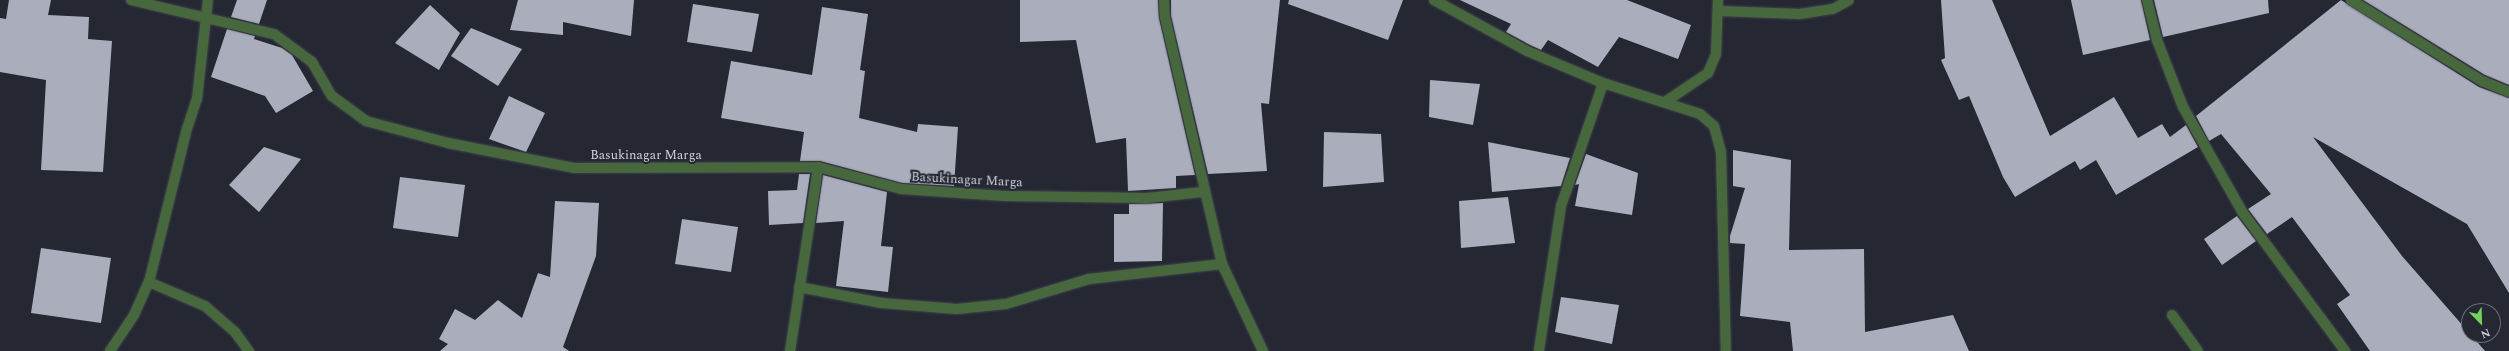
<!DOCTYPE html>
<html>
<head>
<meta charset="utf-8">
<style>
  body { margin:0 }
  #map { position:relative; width:2509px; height:351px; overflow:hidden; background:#252833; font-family:Spectral,serif }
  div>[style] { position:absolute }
  .building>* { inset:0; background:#aaaebc }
  .roads { filter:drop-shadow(0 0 1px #41434e) drop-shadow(0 0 1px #41434e) }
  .service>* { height:10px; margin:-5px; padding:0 5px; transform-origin:5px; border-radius:5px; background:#47683d }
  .minor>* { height:10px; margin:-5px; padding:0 5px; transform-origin:5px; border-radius:5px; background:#47683d }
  span { translate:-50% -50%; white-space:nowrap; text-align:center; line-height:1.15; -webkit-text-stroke:4px #252833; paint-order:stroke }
  .street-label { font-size:13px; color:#d1d3da }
  .north { position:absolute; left:2461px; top:303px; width:40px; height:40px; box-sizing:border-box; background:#252833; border:1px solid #6a6c76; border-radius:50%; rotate:157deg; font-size:11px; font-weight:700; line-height:16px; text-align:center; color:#d1d3da }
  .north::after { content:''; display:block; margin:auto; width:14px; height:18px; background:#76d25a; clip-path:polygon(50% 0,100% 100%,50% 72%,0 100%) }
</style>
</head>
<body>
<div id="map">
  <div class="building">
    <div style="clip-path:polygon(9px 0,51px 0,48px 15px,89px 17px,88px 39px,112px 41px,103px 172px,41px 170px,46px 80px,0 72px,0 18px,6px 19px)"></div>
    <div style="clip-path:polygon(237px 0,267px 0,259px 24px,231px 17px)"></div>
    <div style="clip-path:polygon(518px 0,634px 0,631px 36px,563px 22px,563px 35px,510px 30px)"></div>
    <div style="clip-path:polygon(1020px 0,1158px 0,1159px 18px,1195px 175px,1176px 176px,1176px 188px,1128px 191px,1126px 138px,1096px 143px,1076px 40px,1020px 42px)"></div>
    <div style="clip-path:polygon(1171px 0,1280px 0,1269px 104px,1261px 103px,1267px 171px,1208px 174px,1171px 16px)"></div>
    <div style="clip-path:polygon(1289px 0,1403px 0,1388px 40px,1288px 4px)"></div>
    <div style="clip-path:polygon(1460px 0,1627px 0,1691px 25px,1678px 59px,1619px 37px,1598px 67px,1548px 40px,1541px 50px,1530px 45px,1506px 32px,1511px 24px)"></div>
    <div style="clip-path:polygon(1941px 0,1992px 0,2050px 136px,2114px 97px,2138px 138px,2162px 124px,2170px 137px,2186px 125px,2198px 147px,2116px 195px,2096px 160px,2080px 170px,2075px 161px,2015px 197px,2003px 177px,1969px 96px,1959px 100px,1941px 60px,1945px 58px)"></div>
    <div style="clip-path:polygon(2071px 0,2141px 0,2150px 40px,2083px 55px)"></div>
    <div style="clip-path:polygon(2154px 0,2268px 0,2269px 13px,2163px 37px)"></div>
    <div style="clip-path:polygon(2341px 0,2479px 87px,2509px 98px,2509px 293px,2467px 224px,2313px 137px,2402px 256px,2485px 351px,2370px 351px,2337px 304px,2350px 295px,2292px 217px,2267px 234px,2248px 209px,2271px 194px,2221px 134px,2209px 141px,2196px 116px)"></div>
    <div style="clip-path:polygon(2363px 0,2509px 0,2509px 85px,2485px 75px)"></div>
    <div style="clip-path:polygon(693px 4px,759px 14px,752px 52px,687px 42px)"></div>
    <div style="clip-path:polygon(430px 5px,460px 33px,439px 70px,395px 43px)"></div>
    <div style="clip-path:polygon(822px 7px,868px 14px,860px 70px,865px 71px,859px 118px,917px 132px,918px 124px,958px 127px,954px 186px,902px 183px,820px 161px,800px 161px,804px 132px,721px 118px,731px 61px,812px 75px)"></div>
    <div style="clip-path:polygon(471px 28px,522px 49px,498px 86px,451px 56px)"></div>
    <div style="clip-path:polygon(227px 29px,255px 36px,254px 39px,282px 48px,292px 55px,313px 91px,276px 113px,265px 96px,211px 77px)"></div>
    <div style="clip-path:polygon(1430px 80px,1480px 84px,1473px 125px,1429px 117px)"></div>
    <div style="clip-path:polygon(509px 96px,545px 113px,526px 152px,489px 139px)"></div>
    <div style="clip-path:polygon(1324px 132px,1381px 134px,1384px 182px,1323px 187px)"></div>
    <div style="clip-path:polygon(1488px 142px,1570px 158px,1561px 186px,1492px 192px)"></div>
    <div style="clip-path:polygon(264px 147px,301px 159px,259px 212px,229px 185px)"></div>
    <div style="clip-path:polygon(1733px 150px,1791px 160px,1789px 250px,1864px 249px,1865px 332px,1953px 315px,1969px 351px,1793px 351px,1790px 322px,1740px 316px,1745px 244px,1730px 243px,1730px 236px,1745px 188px,1733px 186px)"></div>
    <div style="clip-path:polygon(1586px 154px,1638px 173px,1632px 215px,1575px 206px,1579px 184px,1575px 185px)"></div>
    <div style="clip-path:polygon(799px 174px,810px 174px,803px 223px,769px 225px,768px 191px,797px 190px)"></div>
    <div style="clip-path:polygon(823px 175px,887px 192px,881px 246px,893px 247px,888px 292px,836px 286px,844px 221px,816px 223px)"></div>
    <div style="clip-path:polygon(400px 177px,465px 185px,458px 237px,393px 228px)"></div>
    <div style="clip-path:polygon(1508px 197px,1515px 243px,1461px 248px,1459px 201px)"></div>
    <div style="clip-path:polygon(555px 201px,599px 203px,596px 256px,563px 347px,569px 351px,440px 351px,448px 344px,439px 339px,455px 309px,475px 320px,498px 300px,522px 318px,538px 273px,550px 277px)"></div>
    <div style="clip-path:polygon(1163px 203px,1162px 261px,1114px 262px,1114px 214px,1129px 214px,1129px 204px)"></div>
    <div style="clip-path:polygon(2237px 216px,2256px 241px,2222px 265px,2204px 239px)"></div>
    <div style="clip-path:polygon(682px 219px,738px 227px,731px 272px,675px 264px)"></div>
    <div style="clip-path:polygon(41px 248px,111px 258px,101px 323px,31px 313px)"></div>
    <div style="clip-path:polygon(1561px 297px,1619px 305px,1612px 344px,1555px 332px)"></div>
  </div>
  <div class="roads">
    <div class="service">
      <div style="left:2147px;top:0;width:41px;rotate:76deg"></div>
      <div style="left:2157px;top:40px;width:72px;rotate:68.8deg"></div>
      <div style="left:2183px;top:107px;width:122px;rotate:60.5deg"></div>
      <div style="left:2243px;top:213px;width:172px;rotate:53.5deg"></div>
      <div style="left:2351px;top:0;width:154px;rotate:31.7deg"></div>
      <div style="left:2482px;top:81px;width:29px;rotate:22deg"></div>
      <div style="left:1720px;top:11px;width:80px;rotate:2.1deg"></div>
      <div style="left:1800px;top:14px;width:33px;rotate:-9deg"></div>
      <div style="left:1833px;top:9px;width:18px;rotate:-29deg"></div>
      <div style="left:1665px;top:102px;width:52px;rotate:-34deg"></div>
      <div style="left:1708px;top:73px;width:21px;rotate:-67deg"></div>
      <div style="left:1716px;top:54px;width:54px;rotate:-87.9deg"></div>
      <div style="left:2172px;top:315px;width:44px;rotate:54.2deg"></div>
    </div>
    <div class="minor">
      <div style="left:131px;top:0;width:147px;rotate:13.4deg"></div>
      <div style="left:274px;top:34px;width:47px;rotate:36.4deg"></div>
      <div style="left:312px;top:62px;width:39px;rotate:60deg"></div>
      <div style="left:332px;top:96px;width:42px;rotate:36.3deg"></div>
      <div style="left:366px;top:121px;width:85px;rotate:15deg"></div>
      <div style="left:448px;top:143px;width:128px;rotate:11.2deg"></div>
      <div style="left:574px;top:168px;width:244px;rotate:-0.2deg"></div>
      <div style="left:818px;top:167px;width:86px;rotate:14.8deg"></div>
      <div style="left:901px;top:189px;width:103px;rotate:3.9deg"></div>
      <div style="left:1004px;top:196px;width:143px;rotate:0.8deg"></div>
      <div style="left:1147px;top:198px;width:56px;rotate:-6.1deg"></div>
      <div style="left:1164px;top:0;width:17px;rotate:87deg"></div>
      <div style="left:1165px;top:17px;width:253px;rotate:77deg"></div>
      <div style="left:1222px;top:264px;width:96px;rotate:64.8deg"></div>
      <div style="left:1434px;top:0;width:106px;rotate:28.7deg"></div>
      <div style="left:1527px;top:51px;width:82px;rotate:22.8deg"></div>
      <div style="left:1603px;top:83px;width:102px;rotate:17.7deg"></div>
      <div style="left:1700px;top:114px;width:18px;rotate:41deg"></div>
      <div style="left:1714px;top:126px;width:27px;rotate:75deg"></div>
      <div style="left:1721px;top:152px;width:199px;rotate:88.6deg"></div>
      <div style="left:149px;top:282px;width:61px;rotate:23.2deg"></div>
      <div style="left:205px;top:306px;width:40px;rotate:41deg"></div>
      <div style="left:235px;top:332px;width:24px;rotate:54deg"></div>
      <div style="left:799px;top:287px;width:84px;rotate:11deg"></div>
      <div style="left:881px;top:303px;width:76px;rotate:4.5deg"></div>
      <div style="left:957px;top:309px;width:49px;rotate:-5.8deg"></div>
      <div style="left:1006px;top:304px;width:87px;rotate:-16.8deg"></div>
      <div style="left:1089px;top:279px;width:134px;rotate:-6.4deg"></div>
      <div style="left:1539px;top:350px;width:146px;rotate:-81.3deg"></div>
      <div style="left:1561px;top:206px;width:130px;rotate:-71.1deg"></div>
      <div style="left:110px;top:351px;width:43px;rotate:-56.3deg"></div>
      <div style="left:134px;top:315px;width:36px;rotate:-66deg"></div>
      <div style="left:149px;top:282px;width:154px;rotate:-76.1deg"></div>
      <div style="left:186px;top:132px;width:35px;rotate:-72deg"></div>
      <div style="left:197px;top:99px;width:100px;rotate:-83.7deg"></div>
      <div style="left:790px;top:351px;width:186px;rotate:-81.3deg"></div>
    </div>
  </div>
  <div class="street-label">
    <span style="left:646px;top:155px">Basukinagar Marga</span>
    <span style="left:967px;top:180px;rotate:3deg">Basukinagar Marga</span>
  </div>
  <div class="north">N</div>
</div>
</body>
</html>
